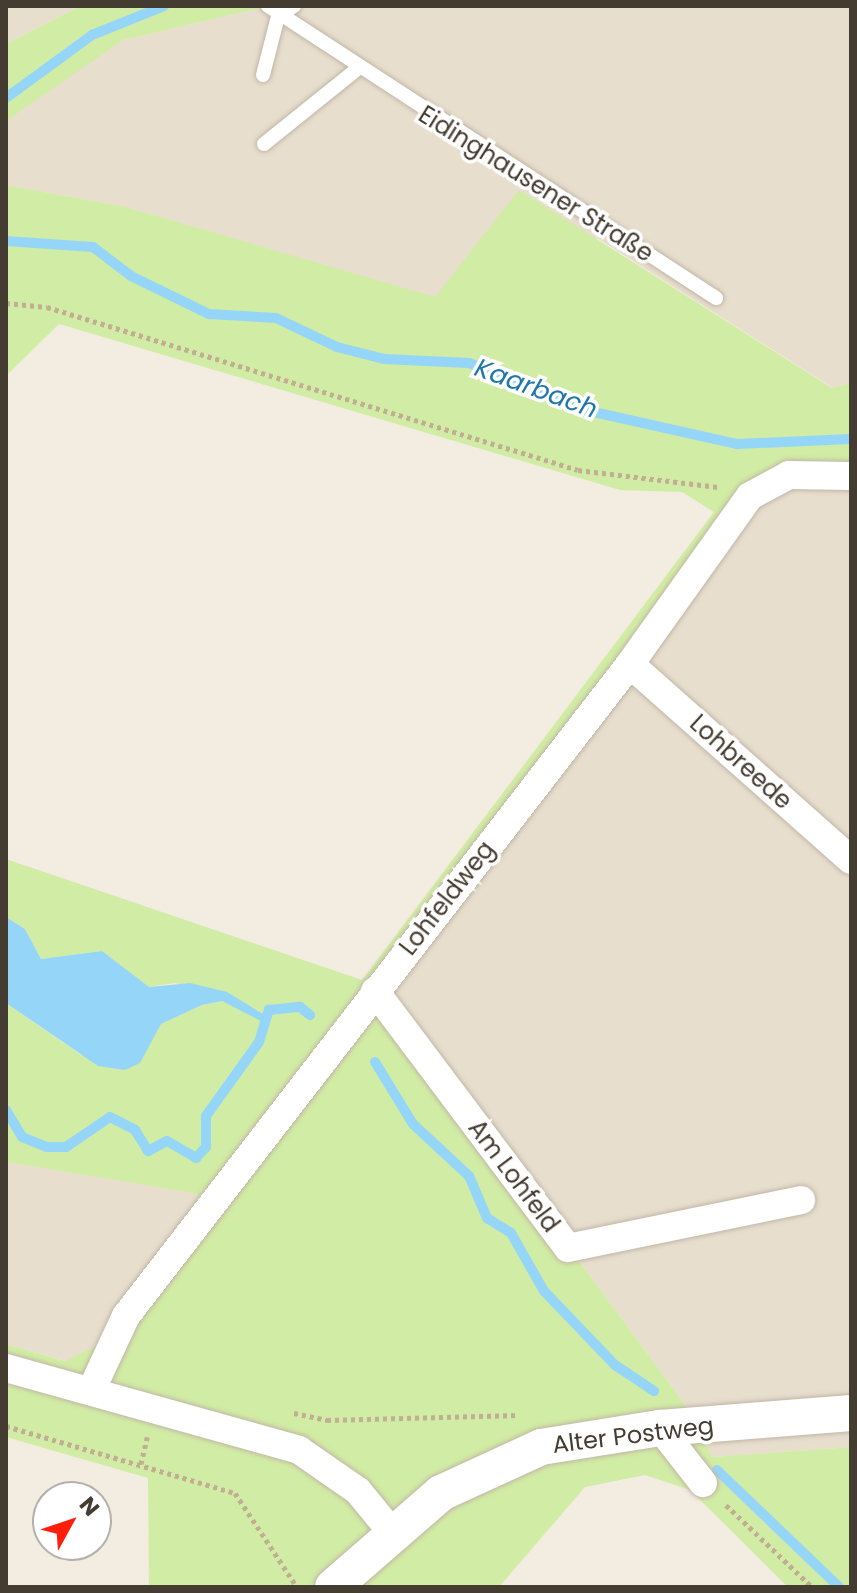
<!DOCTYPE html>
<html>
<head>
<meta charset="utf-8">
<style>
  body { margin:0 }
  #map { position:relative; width:857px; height:1593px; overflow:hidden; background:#f3ece1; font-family:Poppins,sans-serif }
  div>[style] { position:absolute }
  .residential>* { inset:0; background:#e7dece }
  .green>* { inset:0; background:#d1eca4 }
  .water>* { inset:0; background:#95d6f8 }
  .stream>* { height:10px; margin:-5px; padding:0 5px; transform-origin:5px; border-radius:5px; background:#95d6f8 }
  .path>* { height:5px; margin-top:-2.5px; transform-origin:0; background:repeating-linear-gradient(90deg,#c2ae92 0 4px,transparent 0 8px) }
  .roads { filter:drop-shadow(0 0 2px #c1b6a6) drop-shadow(0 0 2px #c1b6a6) }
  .service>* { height:14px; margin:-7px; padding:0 7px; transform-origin:7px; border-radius:7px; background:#fff }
  .minor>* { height:28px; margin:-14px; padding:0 14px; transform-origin:14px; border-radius:14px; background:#fff }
  .tertiary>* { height:36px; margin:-18px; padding:0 18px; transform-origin:18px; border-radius:18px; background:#fff }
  span { translate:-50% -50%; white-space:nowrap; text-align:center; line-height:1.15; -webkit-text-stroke:7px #fff; paint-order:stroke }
  .street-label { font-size:24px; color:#443b31 }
  .water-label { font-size:26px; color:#1e78a9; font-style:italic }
  .frame { position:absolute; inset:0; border:8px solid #443b31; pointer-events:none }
  .north { position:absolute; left:32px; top:1481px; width:80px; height:80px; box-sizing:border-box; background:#fff; border:2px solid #b4b1ad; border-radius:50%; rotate:50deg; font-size:22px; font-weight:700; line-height:32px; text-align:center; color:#443b31 }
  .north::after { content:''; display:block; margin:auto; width:28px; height:36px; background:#ff1e0b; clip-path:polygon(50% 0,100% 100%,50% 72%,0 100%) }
</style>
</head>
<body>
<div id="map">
  <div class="residential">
    <div style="clip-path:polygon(6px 6px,80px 6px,6px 44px)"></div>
    <div style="clip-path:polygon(270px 6px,851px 6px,851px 383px,833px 388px,597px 238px,436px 298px,126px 207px,6px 185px,6px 121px,39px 93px,123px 40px)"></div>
    <div style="clip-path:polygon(851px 487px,851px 1447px,712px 1457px,689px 1410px,387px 1001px,759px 507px,790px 489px)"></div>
    <div style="clip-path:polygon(6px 1162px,201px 1194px,98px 1345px,66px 1361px,6px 1344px)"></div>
  </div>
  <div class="green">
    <div style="clip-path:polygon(80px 6px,270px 6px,123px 40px,6px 121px,6px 44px)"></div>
    <div style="clip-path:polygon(6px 185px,126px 207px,435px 297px,519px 190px,832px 388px,851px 383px,851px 487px,790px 489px,759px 507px,387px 1001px,689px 1410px,712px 1457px,851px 1447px,851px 1587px,788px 1587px,690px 1490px,645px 1475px,585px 1487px,499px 1587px,149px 1587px,148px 1478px,6px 1437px,6px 1344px,65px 1361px,98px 1345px,200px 1194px,6px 1162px,6px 1003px,81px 1055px,148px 1047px,161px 1024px,202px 1005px,222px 1001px,266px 1013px,175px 983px,148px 987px,102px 951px,41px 959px,25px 929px,6px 917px,6px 859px,362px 980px,714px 512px,682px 492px,620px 490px,59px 324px,6px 376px)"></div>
  </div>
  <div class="water">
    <div style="clip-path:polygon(6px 917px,25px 929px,41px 959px,102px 951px,149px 987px,190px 983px,227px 992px,266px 1016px,263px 1022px,222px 1001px,202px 1005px,161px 1024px,140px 1063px,125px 1070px,98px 1066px,6px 1003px)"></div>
  </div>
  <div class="stream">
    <div style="left:6px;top:98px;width:107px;rotate:-36.2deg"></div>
    <div style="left:92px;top:35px;width:78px;rotate:-21.9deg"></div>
    <div style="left:6px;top:241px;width:87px;rotate:3.9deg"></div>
    <div style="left:93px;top:247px;width:48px;rotate:37.3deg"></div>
    <div style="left:131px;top:276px;width:87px;rotate:26deg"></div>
    <div style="left:209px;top:314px;width:67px;rotate:3.4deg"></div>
    <div style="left:276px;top:318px;width:68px;rotate:25.4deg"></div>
    <div style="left:337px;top:347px;width:49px;rotate:14.3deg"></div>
    <div style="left:384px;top:359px;width:85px;rotate:2.7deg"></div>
    <div style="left:469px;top:363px;width:129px;rotate:21.8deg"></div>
    <div style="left:589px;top:411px;width:152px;rotate:12.6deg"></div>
    <div style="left:737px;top:444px;width:114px;rotate:-2.5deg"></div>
    <div style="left:375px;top:1062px;width:73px;rotate:58.5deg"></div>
    <div style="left:413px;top:1124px;width:76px;rotate:42.9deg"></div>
    <div style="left:469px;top:1176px;width:46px;rotate:66.8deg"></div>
    <div style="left:487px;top:1218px;width:28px;rotate:32deg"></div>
    <div style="left:511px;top:1233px;width:67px;rotate:60.4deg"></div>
    <div style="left:544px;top:1291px;width:103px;rotate:46.2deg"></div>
    <div style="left:615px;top:1365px;width:47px;rotate:33.7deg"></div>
    <div style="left:6px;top:1110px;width:31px;rotate:59deg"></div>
    <div style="left:22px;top:1137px;width:27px;rotate:22deg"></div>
    <div style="left:47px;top:1147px;width:19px"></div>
    <div style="left:66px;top:1147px;width:53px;rotate:-34.3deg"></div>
    <div style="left:110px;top:1117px;width:28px;rotate:27deg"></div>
    <div style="left:135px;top:1130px;width:25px;rotate:58deg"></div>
    <div style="left:148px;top:1151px;width:21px;rotate:-28deg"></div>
    <div style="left:167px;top:1141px;width:34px;rotate:30deg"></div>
    <div style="left:196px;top:1158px;width:15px;rotate:-48deg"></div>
    <div style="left:206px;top:1147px;width:31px;rotate:-90deg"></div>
    <div style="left:206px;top:1116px;width:91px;rotate:-54.4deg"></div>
    <div style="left:259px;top:1042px;width:34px;rotate:-73deg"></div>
    <div style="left:269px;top:1010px;width:31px;rotate:-6deg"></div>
    <div style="left:300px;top:1007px;width:13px;rotate:39deg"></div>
    <div style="left:717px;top:1470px;width:169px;rotate:43.8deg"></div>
  </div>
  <div class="path">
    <div style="left:6px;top:303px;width:41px;rotate:5.6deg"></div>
    <div style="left:47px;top:307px;width:555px;rotate:17.06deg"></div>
    <div style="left:578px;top:470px;width:141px;rotate:6.9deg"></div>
    <div style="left:294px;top:1413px;width:34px;rotate:12deg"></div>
    <div style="left:327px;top:1420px;width:192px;rotate:-1.5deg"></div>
    <div style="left:6px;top:1426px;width:239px;rotate:16.3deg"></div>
    <div style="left:235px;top:1493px;width:113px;rotate:56.6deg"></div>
    <div style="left:141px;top:1464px;width:28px;rotate:-77deg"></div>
    <div style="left:726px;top:1505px;width:119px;rotate:43.6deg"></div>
  </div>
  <div class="roads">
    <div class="service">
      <div style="left:268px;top:6px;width:535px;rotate:33.1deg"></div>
      <div style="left:263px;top:75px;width:61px;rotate:-75.7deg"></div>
      <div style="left:278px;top:16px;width:19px;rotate:-32deg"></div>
      <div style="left:264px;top:144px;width:118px;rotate:-38.8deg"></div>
    </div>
    <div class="minor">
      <div style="left:630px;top:664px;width:295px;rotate:41.6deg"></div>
      <div style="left:375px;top:991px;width:321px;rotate:53.1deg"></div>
      <div style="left:568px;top:1248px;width:238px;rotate:-11.6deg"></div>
      <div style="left:6px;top:1368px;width:304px;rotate:15.6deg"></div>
      <div style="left:299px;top:1450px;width:72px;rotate:34.8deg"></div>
      <div style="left:358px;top:1491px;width:50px;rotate:50.6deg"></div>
      <div style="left:91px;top:1391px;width:83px;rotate:-65deg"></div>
      <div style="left:126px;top:1316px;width:824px;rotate:-52.3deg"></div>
      <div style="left:630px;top:664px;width:206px;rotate:-54.5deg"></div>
      <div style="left:750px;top:496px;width:44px;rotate:-28.3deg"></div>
      <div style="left:789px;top:475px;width:62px;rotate:0.9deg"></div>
      <div style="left:660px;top:1428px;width:70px;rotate:52deg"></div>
    </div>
    <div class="tertiary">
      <div style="left:333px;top:1587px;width:143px;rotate:-41deg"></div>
      <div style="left:441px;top:1493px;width:110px;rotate:-24.7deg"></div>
      <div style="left:541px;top:1447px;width:121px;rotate:-9.1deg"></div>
      <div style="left:660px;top:1428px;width:192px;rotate:-4.5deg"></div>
    </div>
  </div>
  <div class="street-label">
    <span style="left:536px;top:184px;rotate:32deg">Eidinghausener Straße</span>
    <span style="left:741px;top:762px;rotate:42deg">Lohbreede</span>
    <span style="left:447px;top:898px;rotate:-52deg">Lohfeldweg</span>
    <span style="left:514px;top:1176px;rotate:53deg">Am Lohfeld</span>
    <span style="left:633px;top:1435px;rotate:-7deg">Alter Postweg</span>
  </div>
  <div class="water-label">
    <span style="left:536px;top:389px;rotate:20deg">Kaarbach</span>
  </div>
  <div class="frame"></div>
  <div class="north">N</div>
</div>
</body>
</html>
